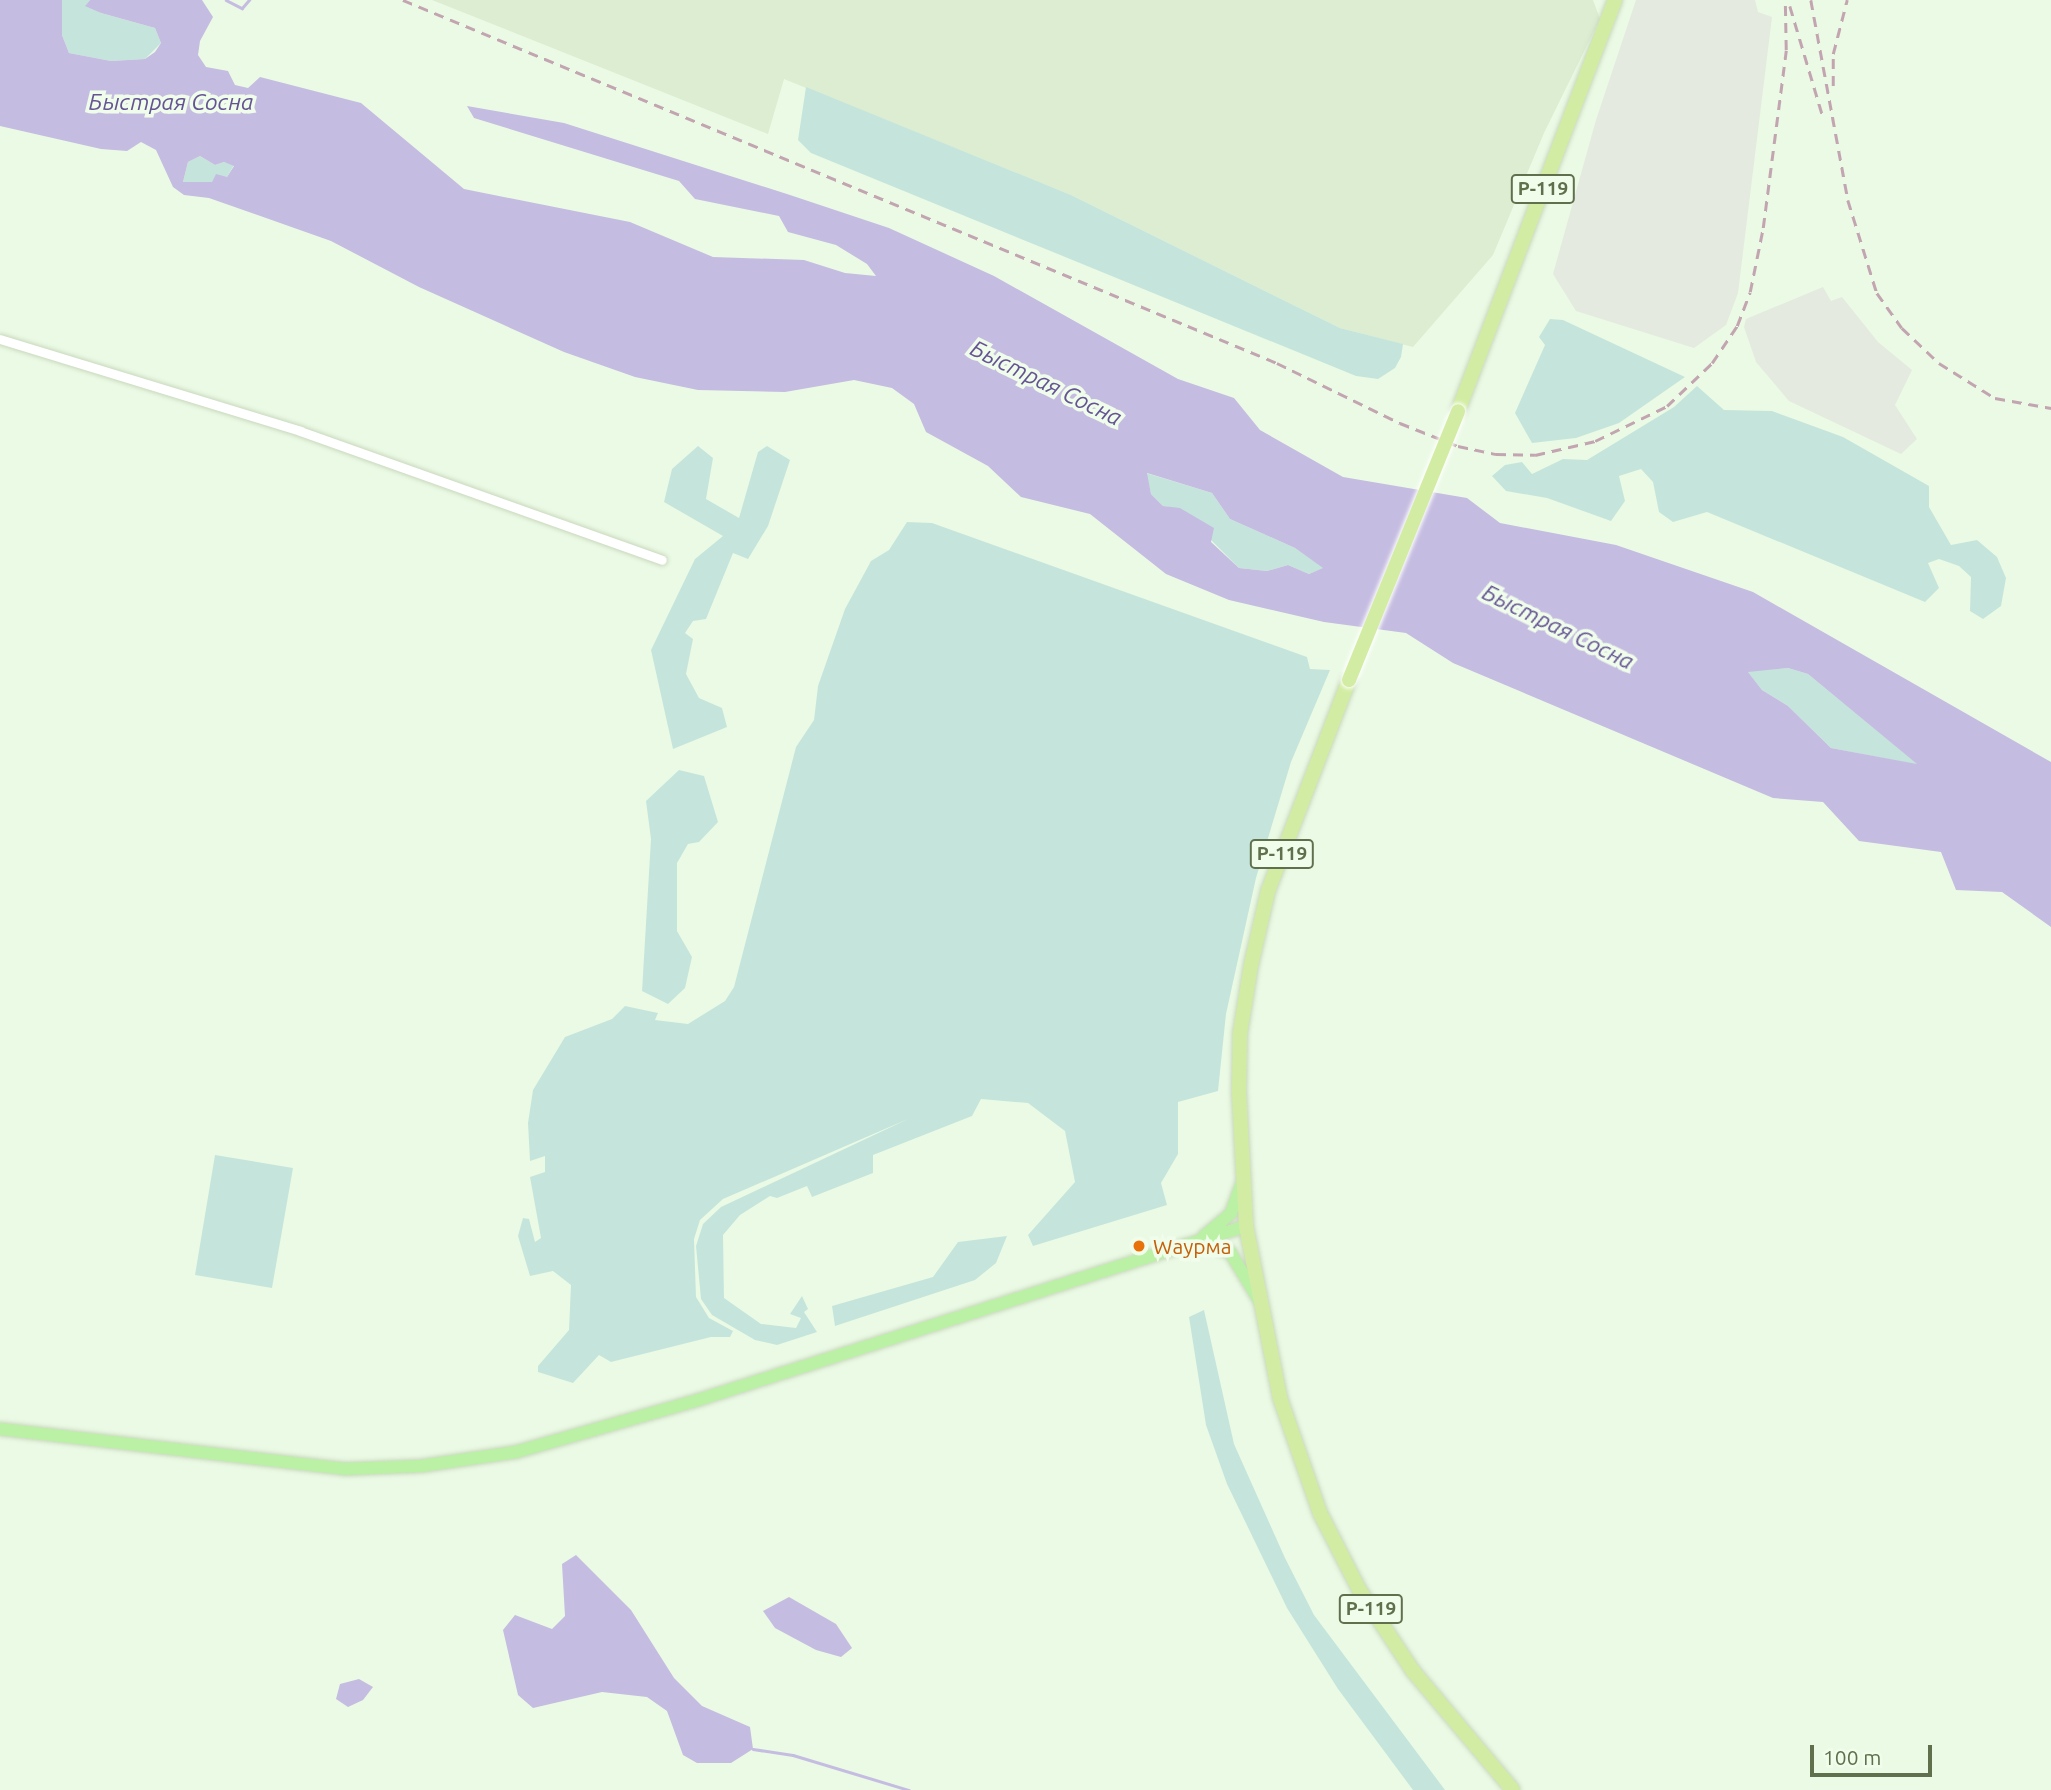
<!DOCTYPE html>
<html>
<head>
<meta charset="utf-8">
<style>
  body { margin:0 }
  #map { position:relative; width:2051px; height:1790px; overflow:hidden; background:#ebfae5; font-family:Ubuntu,sans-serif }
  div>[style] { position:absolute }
  .residential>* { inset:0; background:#dcedd2 }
  .industrial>* { inset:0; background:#e4eadf }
  .green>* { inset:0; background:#c5e5dc }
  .water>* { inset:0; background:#c5bce1 }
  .stream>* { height:2.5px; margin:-1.25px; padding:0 1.25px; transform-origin:1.25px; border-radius:1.25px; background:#c5bce1 }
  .roads { filter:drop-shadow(0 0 2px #c9d8bd) drop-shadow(0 0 2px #c9d8bd) }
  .minor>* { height:9px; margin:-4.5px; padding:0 4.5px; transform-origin:4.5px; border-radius:4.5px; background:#fff }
  .major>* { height:12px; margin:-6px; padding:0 6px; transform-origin:6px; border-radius:6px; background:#baf1a5 }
  .highway>* { height:14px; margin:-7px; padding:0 7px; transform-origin:7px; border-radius:7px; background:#d2eda3 }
  .rail>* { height:2.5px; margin-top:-1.25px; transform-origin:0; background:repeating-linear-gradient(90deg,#c2a5b0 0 10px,transparent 0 17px) }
  .bridges { filter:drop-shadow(0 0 2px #fff) drop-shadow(0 0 2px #fff) }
  .highway-bridge>* { height:14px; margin:-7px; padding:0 7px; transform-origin:7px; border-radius:7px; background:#d2eda3 }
  .dots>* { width:19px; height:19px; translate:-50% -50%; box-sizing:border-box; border:4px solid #f0fdeb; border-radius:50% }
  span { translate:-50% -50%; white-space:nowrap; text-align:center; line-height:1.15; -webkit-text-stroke:7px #f0fdeb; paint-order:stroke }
  .shield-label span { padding:2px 5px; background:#f0fdeb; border:2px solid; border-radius:5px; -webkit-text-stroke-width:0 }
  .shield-label { font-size:19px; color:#60704d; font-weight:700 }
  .food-label { font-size:21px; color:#c56008 }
  .left { translate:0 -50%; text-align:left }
  .water-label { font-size:23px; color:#655494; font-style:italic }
  .scale { position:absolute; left:1810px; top:1745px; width:122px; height:32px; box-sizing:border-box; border:4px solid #60704d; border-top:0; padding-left:9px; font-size:21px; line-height:24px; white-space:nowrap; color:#60704d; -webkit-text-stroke:5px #f0fdeb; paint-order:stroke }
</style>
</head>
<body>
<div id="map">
  <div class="residential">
    <div style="clip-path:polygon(432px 0,1593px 0,1600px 19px,1544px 133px,1493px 255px,1413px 347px,1340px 328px,1071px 195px,784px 79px,768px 134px)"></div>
  </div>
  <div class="industrial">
    <div style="clip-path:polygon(1636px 0,1755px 0,1758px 12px,1772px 17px,1738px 293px,1726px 325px,1694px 348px,1576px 311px,1553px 274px,1596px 120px)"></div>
    <div style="clip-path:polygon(1823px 287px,1831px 301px,1842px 297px,1878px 342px,1912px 370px,1895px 405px,1917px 439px,1901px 454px,1789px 401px,1756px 362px,1744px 327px,1746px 319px)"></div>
  </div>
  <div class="green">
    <div style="clip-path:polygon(62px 0,90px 0,86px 5px,101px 13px,155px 28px,161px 43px,145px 59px,111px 61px,69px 53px,62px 35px)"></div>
    <div style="clip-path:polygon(806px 87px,1071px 195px,1340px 328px,1403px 344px,1401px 357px,1395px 368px,1378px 379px,1356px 376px,811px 153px,798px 140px)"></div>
    <div style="clip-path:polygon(200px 156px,215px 165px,224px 162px,234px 165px,227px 177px,213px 183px,183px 182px,188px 162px)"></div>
    <div style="clip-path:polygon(1550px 319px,1563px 320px,1685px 377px,1619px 423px,1576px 438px,1532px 443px,1515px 413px,1545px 345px,1539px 337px)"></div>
    <div style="clip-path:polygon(1697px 386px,1724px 410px,1772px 411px,1843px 437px,1929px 486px,1929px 507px,1951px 545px,1977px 540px,1997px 557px,2006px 578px,2001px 606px,1983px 619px,1970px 611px,1971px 577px,1959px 566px,1939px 559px,1928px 563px,1939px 588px,1925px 602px,1707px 512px,1673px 522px,1659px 512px,1653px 482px,1641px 469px,1619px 476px,1625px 501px,1611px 521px,1547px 498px,1506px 491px,1492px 476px,1505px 465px,1522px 462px,1532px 474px,1563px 459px,1587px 460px,1674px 407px)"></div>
    <div style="clip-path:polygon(698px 446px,713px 458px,706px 499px,739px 518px,758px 452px,767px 446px,790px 460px,768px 526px,748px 559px,733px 553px,706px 619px,693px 621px,685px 633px,693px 639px,686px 674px,699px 698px,722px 708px,727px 727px,673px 749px,651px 650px,695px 559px,723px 536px,664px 502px,672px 469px)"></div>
    <div style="clip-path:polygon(1146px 473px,1212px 493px,1230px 519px,1295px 548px,1324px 568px,1309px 574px,1288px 565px,1267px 571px,1239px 568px,1180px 509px,1163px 506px,1151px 494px)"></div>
    <div style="clip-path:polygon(907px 522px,932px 523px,1307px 657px,1310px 669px,1330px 670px,1291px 762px,1256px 878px,1226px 1014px,1218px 1091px,1178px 1102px,1178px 1154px,1161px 1183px,1167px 1205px,1033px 1246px,1028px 1235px,1075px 1182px,1065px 1131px,1028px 1103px,981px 1099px,972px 1116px,873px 1155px,873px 1173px,812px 1197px,807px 1186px,777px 1198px,770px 1196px,740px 1215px,723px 1235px,724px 1298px,761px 1324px,796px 1328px,801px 1318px,790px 1314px,802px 1296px,808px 1309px,804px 1312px,817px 1332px,777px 1345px,755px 1340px,712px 1315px,701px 1299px,696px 1246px,703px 1224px,721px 1207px,908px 1119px,723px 1199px,700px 1220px,694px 1239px,696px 1297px,709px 1318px,733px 1331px,730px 1337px,711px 1337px,611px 1362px,599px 1355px,573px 1383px,538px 1372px,538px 1366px,569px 1330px,571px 1285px,553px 1271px,530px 1276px,518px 1236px,523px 1218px,529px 1219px,535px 1242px,541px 1238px,530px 1177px,545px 1172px,545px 1156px,530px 1161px,528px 1123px,533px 1090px,565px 1037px,612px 1019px,625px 1006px,658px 1013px,655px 1020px,688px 1024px,725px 1001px,734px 987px,796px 747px,814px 720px,818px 686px,845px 609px,871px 561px,889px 550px)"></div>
    <div style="clip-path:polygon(1788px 668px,1808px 674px,1919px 765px,1831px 748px,1788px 706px,1762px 690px,1747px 671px)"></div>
    <div style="clip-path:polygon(679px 770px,704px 776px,718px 822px,699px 842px,688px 844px,677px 863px,677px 931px,692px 957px,685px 988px,668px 1004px,642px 991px,651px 839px,646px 801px)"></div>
    <div style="clip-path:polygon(215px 1155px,293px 1168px,272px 1288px,195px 1275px)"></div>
    <div style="clip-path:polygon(1007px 1236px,996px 1263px,975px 1280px,835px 1326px,832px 1306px,933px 1277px,958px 1242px)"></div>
    <div style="clip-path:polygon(1204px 1310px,1234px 1444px,1285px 1558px,1314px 1615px,1445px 1790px,1413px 1790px,1338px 1689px,1287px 1608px,1227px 1484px,1206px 1425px,1189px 1317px)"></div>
  </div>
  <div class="water">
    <div style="clip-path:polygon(evenodd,0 0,62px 0,62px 35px,69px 53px,111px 61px,145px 59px,155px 52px,161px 43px,155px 28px,101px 13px,85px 6px,90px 0,202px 0,213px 17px,200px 41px,198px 55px,206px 67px,228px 71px,235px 85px,248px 88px,260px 77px,361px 103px,464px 189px,630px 222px,713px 257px,804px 260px,845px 273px,876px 276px,867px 264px,836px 245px,788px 232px,779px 216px,695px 199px,679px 181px,474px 118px,467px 106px,564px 123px,790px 195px,889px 228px,994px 276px,1178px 379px,1234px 398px,1260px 430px,1343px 477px,1467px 498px,1500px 523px,1616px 545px,1753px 592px,2051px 762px,2051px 927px,2002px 892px,1956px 890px,1941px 852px,1859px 841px,1823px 802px,1773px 798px,1453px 663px,1406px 633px,1324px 622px,1229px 600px,1166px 574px,1090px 514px,1021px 497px,988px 466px,926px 432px,914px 404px,892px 388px,854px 380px,785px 392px,698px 390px,635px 377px,564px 352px,419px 287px,331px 241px,209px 198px,184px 195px,173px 187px,156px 150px,141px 142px,127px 151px,101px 149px,0 126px,0 0,200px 156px,215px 165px,224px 162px,234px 166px,227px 177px,216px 174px,212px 182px,183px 182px,188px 162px,200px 156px,0 0,1147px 473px,1212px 493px,1230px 519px,1295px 548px,1323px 568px,1309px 574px,1288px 565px,1267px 571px,1239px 568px,1211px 542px,1214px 528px,1180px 508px,1163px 506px,1151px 494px,1147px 473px,0 0,1788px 668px,1808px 674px,1917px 764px,1831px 748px,1788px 706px,1762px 690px,1748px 672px,1788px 668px)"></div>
    <div style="clip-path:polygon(576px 1555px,631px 1610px,674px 1678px,702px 1706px,750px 1727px,753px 1749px,731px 1763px,697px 1763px,683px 1755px,667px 1711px,647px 1697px,602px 1692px,533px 1708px,518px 1695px,503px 1630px,515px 1615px,552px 1629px,565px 1616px,562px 1564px)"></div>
    <div style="clip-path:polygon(789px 1597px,836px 1624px,852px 1648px,841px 1657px,816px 1650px,775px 1628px,763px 1611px)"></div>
    <div style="clip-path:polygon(359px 1679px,373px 1687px,363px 1700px,348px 1707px,336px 1699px,340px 1684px)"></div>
  </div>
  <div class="stream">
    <div style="left:226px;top:0;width:18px;rotate:27deg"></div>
    <div style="left:242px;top:8px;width:11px;rotate:-49deg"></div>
    <div style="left:753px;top:1749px;width:40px;rotate:8.5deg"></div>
    <div style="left:793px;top:1755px;width:121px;rotate:16.8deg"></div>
  </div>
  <div class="roads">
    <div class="minor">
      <div style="left:0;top:339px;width:314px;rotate:17deg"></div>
      <div style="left:300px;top:431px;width:384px;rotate:19.6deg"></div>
    </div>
    <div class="major">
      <div style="left:1204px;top:1236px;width:35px;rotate:-40deg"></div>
      <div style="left:1231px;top:1213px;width:30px;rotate:-70deg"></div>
      <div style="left:1201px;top:1242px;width:31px;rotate:19deg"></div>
      <div style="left:1230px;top:1252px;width:56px;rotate:58.9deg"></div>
      <div style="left:0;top:1429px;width:347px;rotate:6.6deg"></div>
      <div style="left:345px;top:1469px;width:76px;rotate:-2.3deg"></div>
      <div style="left:421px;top:1466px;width:96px;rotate:-8.4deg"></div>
      <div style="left:516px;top:1452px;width:189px;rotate:-15.9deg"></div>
      <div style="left:698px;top:1400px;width:575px;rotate:-17.62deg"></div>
    </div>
    <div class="highway">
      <div style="left:1458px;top:411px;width:440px;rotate:-69.1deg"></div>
      <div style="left:1349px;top:680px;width:226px;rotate:111deg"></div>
      <div style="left:1268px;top:891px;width:76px;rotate:102.9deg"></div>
      <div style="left:1251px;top:965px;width:70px;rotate:99.1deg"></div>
      <div style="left:1240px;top:1034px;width:58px;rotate:91deg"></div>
      <div style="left:1239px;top:1092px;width:134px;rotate:87deg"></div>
      <div style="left:1246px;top:1226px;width:175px;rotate:78.8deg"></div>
      <div style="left:1280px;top:1398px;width:122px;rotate:70.8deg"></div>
      <div style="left:1320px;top:1513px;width:88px;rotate:62.9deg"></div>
      <div style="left:1360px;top:1591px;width:96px;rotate:56.5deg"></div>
      <div style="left:1413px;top:1671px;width:155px;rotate:50deg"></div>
    </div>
  </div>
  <div class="rail">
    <div style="left:403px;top:0;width:946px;rotate:22.55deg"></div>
    <div style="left:1277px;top:363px;width:137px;rotate:26deg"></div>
    <div style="left:1400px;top:423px;width:62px;rotate:21.6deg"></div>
    <div style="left:1458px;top:446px;width:39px;rotate:12deg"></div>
    <div style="left:1496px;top:454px;width:39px;rotate:1deg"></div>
    <div style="left:1535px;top:455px;width:62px;rotate:-13.1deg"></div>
    <div style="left:1595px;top:441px;width:80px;rotate:-25.9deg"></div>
    <div style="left:1667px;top:406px;width:62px;rotate:-43.7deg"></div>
    <div style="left:1712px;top:363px;width:45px;rotate:-56deg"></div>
    <div style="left:1737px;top:326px;width:36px;rotate:-69deg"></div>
    <div style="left:1750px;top:292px;width:65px;rotate:-78.5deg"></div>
    <div style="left:1763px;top:228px;width:179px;rotate:-82.6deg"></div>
    <div style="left:1786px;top:50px;width:50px;rotate:-91.1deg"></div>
    <div style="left:1811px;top:0;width:203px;rotate:79.5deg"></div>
    <div style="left:1848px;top:200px;width:97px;rotate:72.7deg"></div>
    <div style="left:1877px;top:293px;width:43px;rotate:54.5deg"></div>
    <div style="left:1902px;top:328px;width:51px;rotate:43.4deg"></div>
    <div style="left:1939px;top:363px;width:66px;rotate:32deg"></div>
    <div style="left:1995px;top:398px;width:57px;rotate:10.1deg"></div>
    <div style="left:1790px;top:6px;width:116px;rotate:73.4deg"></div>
    <div style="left:1833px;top:86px;width:32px;rotate:-90deg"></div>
    <div style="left:1833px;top:54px;width:56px;rotate:-75.5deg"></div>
  </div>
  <div class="bridges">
    <div class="highway-bridge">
      <div style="left:1349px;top:680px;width:290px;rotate:-67.9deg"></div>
    </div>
  </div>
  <div class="dots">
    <div style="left:1139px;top:1246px;background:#e8710a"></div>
  </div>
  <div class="shield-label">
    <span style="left:1543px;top:189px">Р-119</span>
    <span style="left:1282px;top:854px">Р-119</span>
    <span style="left:1371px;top:1609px">Р-119</span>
  </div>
  <div class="food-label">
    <span class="left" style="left:1153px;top:1246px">Wаурма</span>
  </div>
  <div class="water-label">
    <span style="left:171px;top:102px">Быстрая Сосна</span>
    <span style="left:1046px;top:383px;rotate:26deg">Быстрая Сосна</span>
    <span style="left:1558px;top:627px;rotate:26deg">Быстрая Сосна</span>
  </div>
  <div class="scale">100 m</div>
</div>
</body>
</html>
